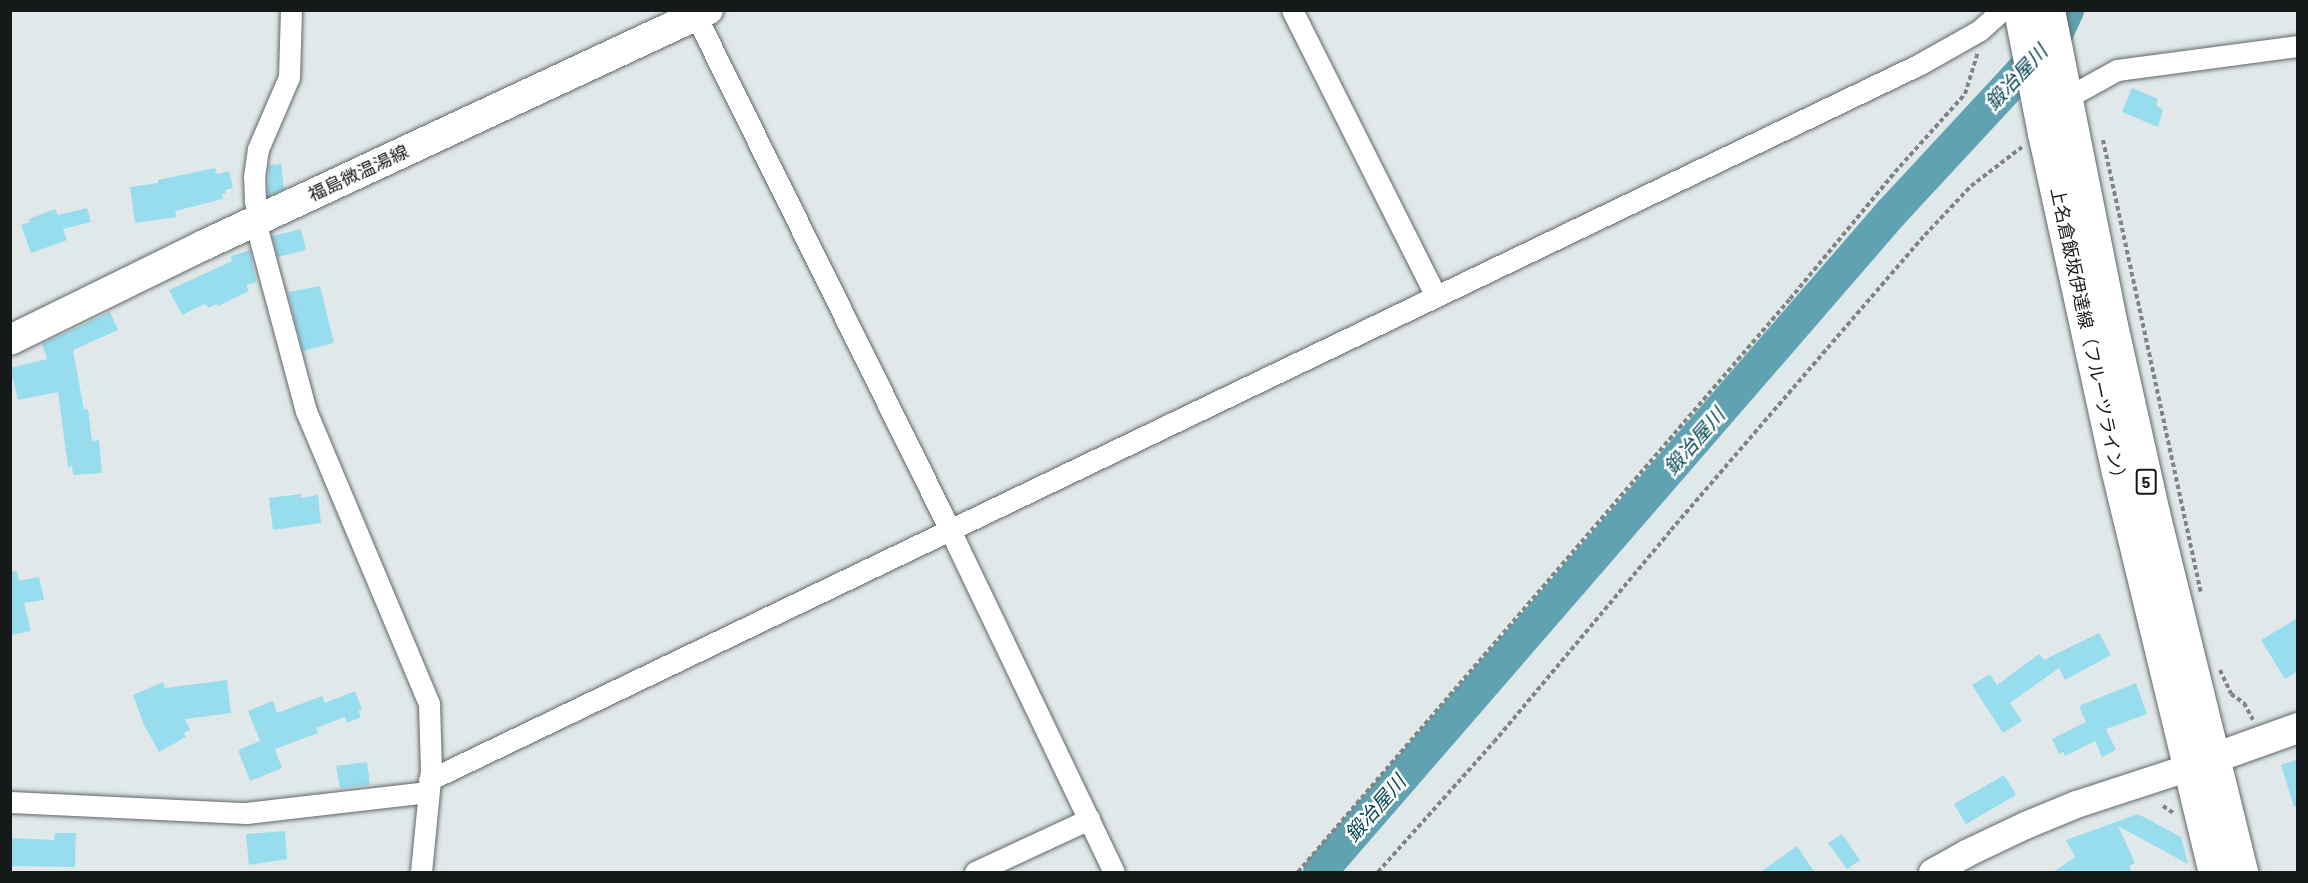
<!DOCTYPE html>
<html>
<head>
<meta charset="utf-8">
<style>
  body { margin:0 }
  #map { position:relative; width:2308px; height:883px; overflow:hidden; background:#e0e8ea; font-family:Barlow,"Noto Sans JP",sans-serif }
  div>[style] { position:absolute }
  .river>* { height:34px; margin:-17px; padding:0 17px; transform-origin:17px; border-radius:17px; background:#5fa3b3 }
  .building>* { inset:0; background:#97dded }
  .path>* { height:4px; margin-top:-2px; transform-origin:0; background:repeating-linear-gradient(90deg,#7f8586 0 4.5px,transparent 0 7.5px) }
  .roads { filter:drop-shadow(0 0 2px #606769) drop-shadow(0 0 2px #606769) }
  .minor>* { height:21px; margin:-10.5px; padding:0 10.5px; transform-origin:10.5px; border-radius:10.5px; background:#fff }
  .tertiary>* { height:27px; margin:-13.5px; padding:0 13.5px; transform-origin:13.5px; border-radius:13.5px; background:#fff }
  .secondary>* { height:30px; margin:-15px; padding:0 15px; transform-origin:15px; border-radius:15px; background:#fff }
  .primary>* { height:33px; margin:-16.5px; padding:0 16.5px; transform-origin:16.5px; border-radius:16.5px; background:#fff }
  span { translate:-50% -50%; white-space:nowrap; text-align:center; line-height:1.15; -webkit-text-stroke:5px #fff; paint-order:stroke }
  .shield-label span { padding:2px 4px; background:#fff; border:2px solid; border-radius:4px; -webkit-text-stroke-width:0 }
  .shield-label { font-size:16px; color:#16191a; font-weight:700 }
  .street-label { font-size:18px; color:#16191a }
  .water-label { font-size:20px; color:#054652; font-style:italic }
  .frame { position:absolute; inset:0; border:12px solid #16191a; pointer-events:none }
</style>
</head>
<body>
<div id="map">
  <div class="river">
    <div style="left:1320px;top:872px;width:873px;rotate:-49.09deg"></div>
    <div style="left:1892px;top:212px;width:240px;rotate:-47.2deg"></div>
    <div style="left:2055px;top:36px;width:29px;rotate:-65deg"></div>
  </div>
  <div class="building">
    <div style="clip-path:polygon(2132px 88px,2158px 99px,2156px 105px,2163px 110px,2158px 127px,2122px 112px)"></div>
    <div style="clip-path:polygon(281px 164px,284px 189px,268px 196px,269px 165px)"></div>
    <div style="clip-path:polygon(215px 168px,217px 174px,229px 171px,233px 188px,225px 190px,226px 193px,222px 194px,223px 199px,175px 211px,177px 217px,135px 223px,130px 187px,158px 183px,158px 180px)"></div>
    <div style="clip-path:polygon(87px 208px,91px 222px,63px 229px,67px 240px,31px 253px,21px 225px,30px 222px,29px 219px,55px 209px,58px 215px)"></div>
    <div style="clip-path:polygon(301px 229px,306px 250px,278px 257px,272px 236px)"></div>
    <div style="clip-path:polygon(250px 250px,256px 282px,246px 285px,249px 291px,218px 306px,217px 304px,208px 308px,205px 304px,182px 315px,169px 290px,232px 261px,231px 256px)"></div>
    <div style="clip-path:polygon(320px 286px,334px 343px,303px 351px,288px 292px)"></div>
    <div style="clip-path:polygon(110px 312px,118px 330px,73px 350px,84px 410px,88px 409px,92px 441px,99px 440px,102px 473px,73px 475px,72px 466px,68px 467px,58px 392px,18px 400px,10px 368px,47px 359px,42px 344px)"></div>
    <div style="clip-path:polygon(301px 494px,301px 498px,318px 495px,321px 523px,273px 530px,269px 498px)"></div>
    <div style="clip-path:polygon(17px 571px,19px 581px,39px 577px,44px 600px,24px 603px,31px 631px,10px 635px,10px 572px)"></div>
    <div style="clip-path:polygon(2298px 618px,2298px 671px,2285px 679px,2261px 640px)"></div>
    <div style="clip-path:polygon(2099px 633px,2111px 655px,2065px 680px,2059px 668px,2010px 703px,2022px 721px,2003px 733px,1972px 685px,1990px 674px,1997px 685px,2039px 654px,2044px 660px)"></div>
    <div style="clip-path:polygon(227px 680px,231px 713px,185px 719px,190px 730px,184px 733px,186px 737px,159px 752px,144px 725px,133px 695px,163px 682px,165px 688px)"></div>
    <div style="clip-path:polygon(2136px 683px,2147px 714px,2106px 729px,2116px 750px,2102px 757px,2095px 741px,2065px 756px,2063px 752px,2059px 754px,2052px 739px,2086px 722px,2079px 706px)"></div>
    <div style="clip-path:polygon(355px 691px,362px 709px,358px 710px,361px 717px,347px 723px,345px 717px,316px 728px,318px 733px,275px 749px,282px 768px,250px 781px,238px 750px,260px 741px,248px 711px,273px 701px,277px 713px,322px 696px,325px 703px)"></div>
    <div style="clip-path:polygon(2298px 759px,2298px 806px,2294px 807px,2281px 765px)"></div>
    <div style="clip-path:polygon(367px 762px,370px 785px,340px 788px,336px 766px)"></div>
    <div style="clip-path:polygon(2004px 775px,2016px 795px,1966px 824px,1954px 804px)"></div>
    <div style="clip-path:polygon(2138px 814px,2181px 837px,2188px 864px,2118px 826px,2135px 863px,2129px 866px,2132px 873px,2052px 873px,2075px 857px,2066px 840px)"></div>
    <div style="clip-path:polygon(285px 831px,287px 859px,249px 865px,246px 834px)"></div>
    <div style="clip-path:polygon(55px 833px,76px 833px,75px 867px,10px 866px,10px 838px,54px 840px)"></div>
    <div style="clip-path:polygon(1842px 834px,1860px 860px,1847px 869px,1828px 843px)"></div>
    <div style="clip-path:polygon(1797px 846px,1815px 873px,1759px 873px)"></div>
  </div>
  <div class="path">
    <div style="left:2103px;top:140px;width:463px;rotate:77.8deg"></div>
    <div style="left:2220px;top:670px;width:26px;rotate:65deg"></div>
    <div style="left:2231px;top:694px;width:16px;rotate:35deg"></div>
    <div style="left:2244px;top:703px;width:19px;rotate:62deg"></div>
    <div style="left:2163px;top:806px;width:14px;rotate:34deg"></div>
    <div style="left:1298px;top:872px;width:755px;rotate:-49.35deg"></div>
    <div style="left:1790px;top:299px;width:165px;rotate:-50.4deg"></div>
    <div style="left:1895px;top:172px;width:105px;rotate:-48.1deg"></div>
    <div style="left:1965px;top:94px;width:44px;rotate:-72.8deg"></div>
    <div style="left:1378px;top:872px;width:174px;rotate:-48.3deg"></div>
    <div style="left:1494px;top:742px;width:276px;rotate:-50.1deg"></div>
    <div style="left:1671px;top:530px;width:389px;rotate:-49.3deg"></div>
    <div style="left:1925px;top:235px;width:67px;rotate:-46.8deg"></div>
    <div style="left:1971px;top:186px;width:64px;rotate:-37.4deg"></div>
  </div>
  <div class="roads">
    <div class="minor">
      <div style="left:693px;top:10px;width:580px;rotate:63.7deg"></div>
      <div style="left:950px;top:530px;width:379px;rotate:64.4deg"></div>
      <div style="left:1292px;top:10px;width:320px;rotate:63.3deg"></div>
      <div style="left:2057px;top:103px;width:68px;rotate:-28.8deg"></div>
      <div style="left:2117px;top:70px;width:183px;rotate:-7.6deg"></div>
      <div style="left:260px;top:219px;width:19px;rotate:-106deg"></div>
      <div style="left:255px;top:201px;width:24px;rotate:-92deg"></div>
      <div style="left:254px;top:177px;width:28px;rotate:-82deg"></div>
      <div style="left:258px;top:149px;width:78px;rotate:-66.7deg"></div>
      <div style="left:289px;top:77px;width:67px;rotate:-88.3deg"></div>
      <div style="left:255px;top:221px;width:197px;rotate:75deg"></div>
      <div style="left:306px;top:411px;width:318px;rotate:67.2deg"></div>
      <div style="left:429px;top:704px;width:66px;rotate:88.3deg"></div>
      <div style="left:431px;top:770px;width:102px;rotate:95.6deg"></div>
      <div style="left:429px;top:780px;width:1654px;rotate:-25.65deg"></div>
      <div style="left:1920px;top:64px;width:69px;rotate:-29.5deg"></div>
      <div style="left:1980px;top:30px;width:30px;rotate:-42deg"></div>
      <div style="left:10px;top:802px;width:236px;rotate:2.7deg"></div>
      <div style="left:246px;top:813px;width:183px;rotate:-6.6deg"></div>
      <div style="left:975px;top:872px;width:126px;rotate:-24.9deg"></div>
    </div>
    <div class="tertiary">
      <div style="left:1932px;top:872px;width:39px;rotate:-29deg"></div>
      <div style="left:1966px;top:853px;width:65px;rotate:-25.4deg"></div>
      <div style="left:2025px;top:825px;width:55px;rotate:-22.4deg"></div>
      <div style="left:2076px;top:804px;width:119px;rotate:-18.1deg"></div>
    </div>
    <div class="secondary">
      <div style="left:10px;top:340px;width:216px;rotate:-26.1deg"></div>
      <div style="left:204px;top:245px;width:556px;rotate:-25deg"></div>
      <div style="left:2192px;top:766px;width:113px;rotate:-19.7deg"></div>
    </div>
    <div class="primary">
      <div style="left:2020px;top:10px;width:125px;rotate:79deg"></div>
      <div style="left:2044px;top:133px;width:347px;rotate:77.7deg"></div>
      <div style="left:2118px;top:472px;width:412px;rotate:76.4deg"></div>
      <div style="left:2048px;top:10px;width:321px;rotate:78.7deg"></div>
      <div style="left:2111px;top:325px;width:193px;rotate:77.4deg"></div>
      <div style="left:2153px;top:513px;width:370px;rotate:76.2deg"></div>
    </div>
  </div>
  <div class="shield-label">
    <span style="left:2146px;top:482px">5</span>
  </div>
  <div class="street-label">
    <span style="left:358px;top:173px;rotate:-25deg">福島微温湯線</span>
    <span style="left:2089px;top:337px;rotate:78deg">上名倉飯坂伊達線（フルーツライン）</span>
  </div>
  <div class="water-label">
    <span style="left:2016px;top:77px;rotate:-47deg">鍛冶屋川</span>
    <span style="left:1694px;top:441px;rotate:-49deg">鍛冶屋川</span>
    <span style="left:1375px;top:808px;rotate:-49deg">鍛冶屋川</span>
  </div>
  <div class="frame"></div>
</div>
</body>
</html>
